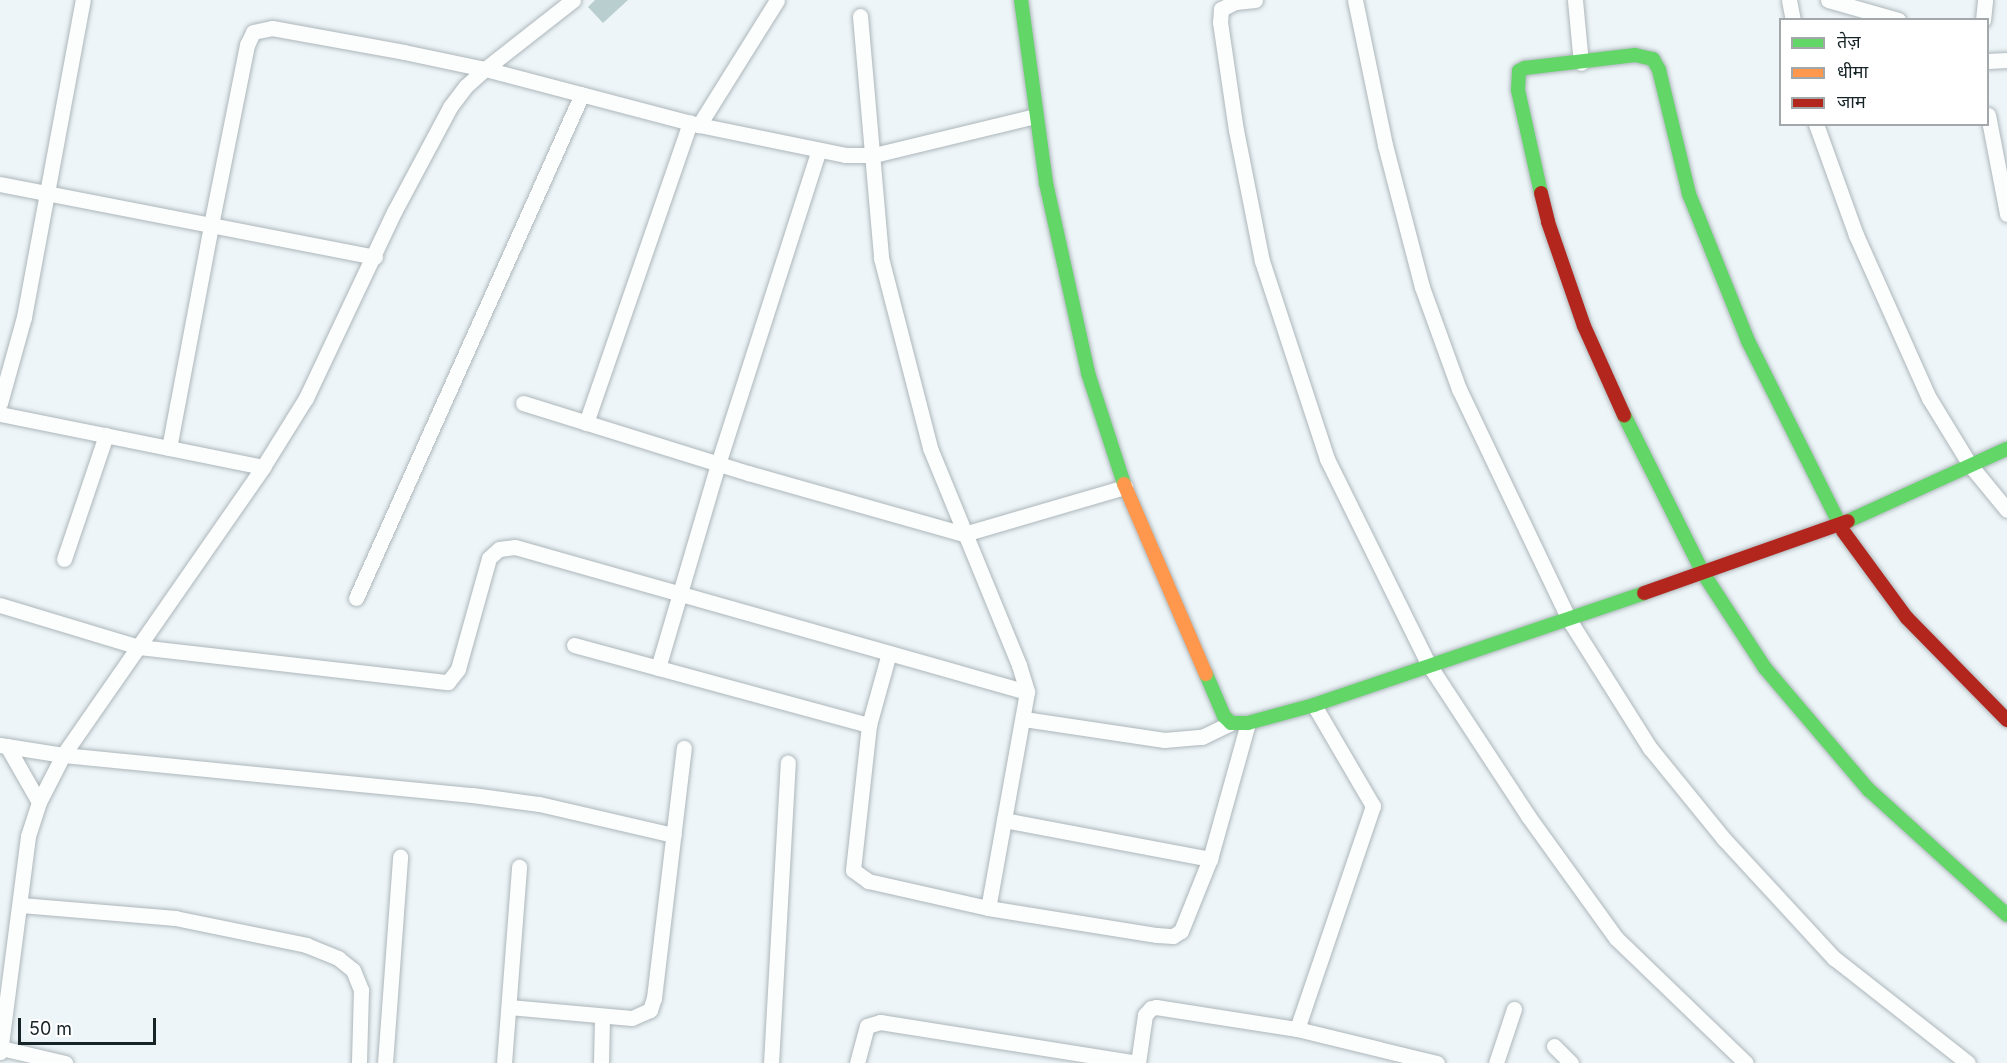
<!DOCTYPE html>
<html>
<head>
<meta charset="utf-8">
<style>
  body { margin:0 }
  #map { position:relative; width:2007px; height:1063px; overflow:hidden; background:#edf5f8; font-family:Inter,"Noto Sans Devanagari",sans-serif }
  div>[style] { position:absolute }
  .building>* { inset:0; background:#b8cecf }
  .roads { filter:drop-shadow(0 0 2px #adb6ba) drop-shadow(0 0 2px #adb6ba) }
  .street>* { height:15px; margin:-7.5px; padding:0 7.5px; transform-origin:7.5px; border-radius:7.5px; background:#fcfefe }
  .fast>* { height:14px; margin:-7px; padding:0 7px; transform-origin:7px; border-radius:7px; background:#63d668 }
  .slow>* { height:14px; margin:-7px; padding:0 7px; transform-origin:7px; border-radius:7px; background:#ff974d }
  .jam>* { height:14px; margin:-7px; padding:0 7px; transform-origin:7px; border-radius:7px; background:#b3261e }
  span { translate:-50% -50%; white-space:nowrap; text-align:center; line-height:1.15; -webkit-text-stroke:4.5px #fff; paint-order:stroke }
  .legend { position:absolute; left:1779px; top:18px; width:210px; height:108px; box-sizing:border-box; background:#fff; border:2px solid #a2a7a9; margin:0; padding:8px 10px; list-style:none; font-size:18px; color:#162327 }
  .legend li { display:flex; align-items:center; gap:12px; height:30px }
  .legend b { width:30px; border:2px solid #a2a7a9 }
  .scale { position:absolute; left:18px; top:1018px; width:138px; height:27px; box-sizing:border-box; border:3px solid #162327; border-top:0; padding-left:8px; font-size:18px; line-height:21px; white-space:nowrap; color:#162327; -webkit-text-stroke:4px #fff; paint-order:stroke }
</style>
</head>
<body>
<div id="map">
  <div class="building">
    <div style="clip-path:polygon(595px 0,628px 0,603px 23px,588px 7px)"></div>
  </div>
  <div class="roads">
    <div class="street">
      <div style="left:1255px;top:0;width:20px;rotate:174deg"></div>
      <div style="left:1235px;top:2px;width:16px;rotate:153deg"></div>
      <div style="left:1221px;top:9px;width:13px;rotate:94deg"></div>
      <div style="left:1220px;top:22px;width:109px;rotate:81.6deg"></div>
      <div style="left:1236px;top:130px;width:134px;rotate:78.8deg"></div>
      <div style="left:1262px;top:261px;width:208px;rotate:71.8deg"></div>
      <div style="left:1327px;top:459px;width:230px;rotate:63.7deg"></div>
      <div style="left:1429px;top:665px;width:181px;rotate:56.7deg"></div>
      <div style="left:1528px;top:816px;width:150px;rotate:54.2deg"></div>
      <div style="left:1616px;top:938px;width:180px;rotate:43.9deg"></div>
      <div style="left:1355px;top:0;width:148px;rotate:78.3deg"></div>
      <div style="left:1385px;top:145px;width:147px;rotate:75.4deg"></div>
      <div style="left:1422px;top:287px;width:109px;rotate:70.1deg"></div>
      <div style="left:1459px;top:389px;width:254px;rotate:64.5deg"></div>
      <div style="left:1568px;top:618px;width:154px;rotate:57.8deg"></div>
      <div style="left:1650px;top:748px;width:117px;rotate:50.9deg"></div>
      <div style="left:1724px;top:839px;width:162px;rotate:47.3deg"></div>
      <div style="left:1834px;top:958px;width:170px;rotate:38.1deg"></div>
      <div style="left:1575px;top:0;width:63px;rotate:84.6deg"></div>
      <div style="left:1789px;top:0;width:20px;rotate:79deg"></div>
      <div style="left:1828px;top:0;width:73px;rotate:15.9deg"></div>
      <div style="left:860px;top:16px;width:243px;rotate:85deg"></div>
      <div style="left:881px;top:258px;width:196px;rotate:75.5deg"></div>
      <div style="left:930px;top:448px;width:235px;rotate:67.7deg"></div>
      <div style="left:1019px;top:665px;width:28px;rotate:73deg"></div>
      <div style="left:1027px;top:692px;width:219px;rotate:100.2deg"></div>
      <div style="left:1983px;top:20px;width:20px;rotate:-84deg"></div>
      <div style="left:1988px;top:61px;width:19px;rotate:-3deg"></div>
      <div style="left:1988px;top:115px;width:101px;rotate:79.1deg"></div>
      <div style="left:1816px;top:124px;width:118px;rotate:70.2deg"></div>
      <div style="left:1856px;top:235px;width:179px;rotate:65.9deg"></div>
      <div style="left:1929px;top:398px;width:79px;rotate:58.5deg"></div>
      <div style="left:1970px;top:465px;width:58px;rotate:50.6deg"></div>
      <div style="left:699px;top:125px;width:147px;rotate:-58deg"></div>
      <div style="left:0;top:184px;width:382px;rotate:11deg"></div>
      <div style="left:0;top:403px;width:89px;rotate:-74.4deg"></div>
      <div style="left:24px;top:317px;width:322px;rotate:-79.5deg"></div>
      <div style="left:523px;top:403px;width:236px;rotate:17.3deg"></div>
      <div style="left:748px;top:473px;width:224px;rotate:15.8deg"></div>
      <div style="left:964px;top:534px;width:168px;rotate:-16.3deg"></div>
      <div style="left:0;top:414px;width:268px;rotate:11.4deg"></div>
      <div style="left:586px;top:423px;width:318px;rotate:-70.9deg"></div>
      <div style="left:169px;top:448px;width:227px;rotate:-79.3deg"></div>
      <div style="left:211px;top:225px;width:184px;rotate:-78.7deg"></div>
      <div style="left:247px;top:45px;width:14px;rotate:-65deg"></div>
      <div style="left:253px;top:32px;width:19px;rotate:-12deg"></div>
      <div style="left:272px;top:28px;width:134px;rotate:10.3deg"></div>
      <div style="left:404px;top:52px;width:83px;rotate:11.9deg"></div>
      <div style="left:485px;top:69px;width:221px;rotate:14.7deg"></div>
      <div style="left:699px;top:125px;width:149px;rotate:11.6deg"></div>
      <div style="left:845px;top:155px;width:29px"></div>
      <div style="left:874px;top:155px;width:166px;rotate:-13.6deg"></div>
      <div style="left:64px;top:559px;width:131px;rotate:-71.3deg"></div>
      <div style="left:356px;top:598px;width:552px;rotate:-65.85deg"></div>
      <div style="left:0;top:605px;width:145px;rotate:16.8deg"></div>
      <div style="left:139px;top:647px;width:311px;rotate:6.5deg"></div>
      <div style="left:448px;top:682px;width:16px;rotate:-52deg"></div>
      <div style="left:458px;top:669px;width:115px;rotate:-74.4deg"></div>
      <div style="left:489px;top:558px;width:13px;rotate:-42deg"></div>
      <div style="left:499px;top:549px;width:16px;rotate:-7deg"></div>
      <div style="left:515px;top:547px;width:532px;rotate:15.81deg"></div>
      <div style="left:574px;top:645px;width:306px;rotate:15.2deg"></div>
      <div style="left:889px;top:653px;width:75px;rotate:105.5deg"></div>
      <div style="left:869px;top:725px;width:146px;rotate:96.3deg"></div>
      <div style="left:853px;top:870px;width:19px;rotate:36deg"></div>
      <div style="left:868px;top:881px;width:123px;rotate:12.7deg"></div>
      <div style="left:988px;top:908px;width:171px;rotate:9.1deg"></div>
      <div style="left:1157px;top:935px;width:16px;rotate:4deg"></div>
      <div style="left:1173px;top:936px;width:9px;rotate:-32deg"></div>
      <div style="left:1181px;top:931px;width:78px;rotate:-68.1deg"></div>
      <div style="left:1210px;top:859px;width:141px;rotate:-74.4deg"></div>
      <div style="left:658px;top:668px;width:213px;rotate:-73.6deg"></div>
      <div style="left:718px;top:464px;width:328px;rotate:-72.2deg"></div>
      <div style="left:1024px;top:719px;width:142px;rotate:8.5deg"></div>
      <div style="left:1164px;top:740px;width:38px;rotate:-5deg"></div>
      <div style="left:1202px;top:737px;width:32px;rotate:-26deg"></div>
      <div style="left:0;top:745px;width:64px;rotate:9deg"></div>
      <div style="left:63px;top:755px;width:411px;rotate:5.6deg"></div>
      <div style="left:472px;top:795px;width:68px;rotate:7.7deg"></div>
      <div style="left:539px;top:804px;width:138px;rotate:13deg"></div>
      <div style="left:7px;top:746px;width:64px;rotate:60.3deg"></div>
      <div style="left:1004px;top:820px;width:210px;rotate:10.7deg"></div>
      <div style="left:21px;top:905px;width:155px;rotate:4.8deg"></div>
      <div style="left:175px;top:918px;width:134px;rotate:11.6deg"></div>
      <div style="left:306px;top:945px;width:35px;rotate:22deg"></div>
      <div style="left:338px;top:958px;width:19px;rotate:39deg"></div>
      <div style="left:353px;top:970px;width:22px;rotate:68deg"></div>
      <div style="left:361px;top:990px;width:73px;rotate:91.6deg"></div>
      <div style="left:509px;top:1007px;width:123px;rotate:5.1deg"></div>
      <div style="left:632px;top:1018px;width:20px;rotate:-24deg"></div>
      <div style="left:650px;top:1010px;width:13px;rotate:-72deg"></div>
      <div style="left:654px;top:998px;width:252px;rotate:-83.2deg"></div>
      <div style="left:1297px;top:1029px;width:236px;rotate:-71.2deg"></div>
      <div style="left:1373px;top:806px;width:117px;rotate:-120.3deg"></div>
      <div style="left:1554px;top:1046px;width:24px;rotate:45deg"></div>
      <div style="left:1px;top:1048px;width:66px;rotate:13.2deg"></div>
      <div style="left:0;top:1052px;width:218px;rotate:-82.6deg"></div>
      <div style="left:28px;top:836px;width:36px;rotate:-72deg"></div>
      <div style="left:39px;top:802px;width:53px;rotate:-62.9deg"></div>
      <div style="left:63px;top:755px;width:351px;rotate:-55.2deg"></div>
      <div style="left:263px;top:467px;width:81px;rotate:-58.1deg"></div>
      <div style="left:306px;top:398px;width:206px;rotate:-64.7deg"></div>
      <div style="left:394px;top:212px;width:119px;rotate:-61.9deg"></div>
      <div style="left:450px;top:107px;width:26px;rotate:-53deg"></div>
      <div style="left:466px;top:86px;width:25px;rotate:-42deg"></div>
      <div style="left:485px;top:69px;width:112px;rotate:-38.1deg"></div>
      <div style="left:385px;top:1063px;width:207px;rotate:-85.8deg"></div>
      <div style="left:504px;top:1063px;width:197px;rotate:-85.6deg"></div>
      <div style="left:601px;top:1063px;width:45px;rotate:-88.7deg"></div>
      <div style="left:771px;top:1063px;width:301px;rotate:-86.8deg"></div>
      <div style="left:857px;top:1063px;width:38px;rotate:-75deg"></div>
      <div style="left:867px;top:1026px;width:14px;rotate:-17deg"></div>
      <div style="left:880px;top:1022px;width:261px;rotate:9deg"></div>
      <div style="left:1138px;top:1063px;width:49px;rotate:-81.7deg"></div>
      <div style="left:1145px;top:1015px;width:9px;rotate:-49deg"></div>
      <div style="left:1151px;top:1008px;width:5px;rotate:-11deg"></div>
      <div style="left:1156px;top:1007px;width:143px;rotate:8.9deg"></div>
      <div style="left:1297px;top:1029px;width:144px;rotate:13.7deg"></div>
      <div style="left:1496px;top:1063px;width:57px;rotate:-71.6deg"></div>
    </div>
    <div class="fast">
      <div style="left:1021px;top:0;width:185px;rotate:82.2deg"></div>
      <div style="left:1046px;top:183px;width:195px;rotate:77.5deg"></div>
      <div style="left:1088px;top:373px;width:117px;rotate:72deg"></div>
      <div style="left:1541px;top:193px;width:106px;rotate:-102.6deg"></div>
      <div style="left:1518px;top:90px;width:19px;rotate:-87deg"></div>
      <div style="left:1519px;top:71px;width:7px;rotate:-27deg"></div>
      <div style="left:1525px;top:68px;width:111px;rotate:-6.7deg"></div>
      <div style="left:1635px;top:55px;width:18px;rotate:13deg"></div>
      <div style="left:1653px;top:59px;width:13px;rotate:61deg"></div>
      <div style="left:1659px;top:70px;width:128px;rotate:76.4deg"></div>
      <div style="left:1689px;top:194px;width:158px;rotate:68.1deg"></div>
      <div style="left:1748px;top:341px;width:212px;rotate:63.4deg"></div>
      <div style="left:1624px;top:415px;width:177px;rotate:63.4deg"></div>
      <div style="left:1703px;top:573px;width:113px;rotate:56.9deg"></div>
      <div style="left:1765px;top:668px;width:160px;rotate:49.6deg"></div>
      <div style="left:1869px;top:790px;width:186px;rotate:42.2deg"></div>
      <div style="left:1848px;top:521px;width:175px;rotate:-24.4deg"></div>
      <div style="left:1206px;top:674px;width:46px;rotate:66.8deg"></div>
      <div style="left:1224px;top:716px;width:10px;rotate:45deg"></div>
      <div style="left:1231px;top:723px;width:17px"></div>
      <div style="left:1248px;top:723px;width:68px;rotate:-15.3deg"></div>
      <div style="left:1314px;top:705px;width:348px;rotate:-18.7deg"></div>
    </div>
    <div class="slow">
      <div style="left:1124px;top:484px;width:207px;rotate:66.7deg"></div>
    </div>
    <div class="jam">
      <div style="left:1541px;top:193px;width:30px;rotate:76deg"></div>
      <div style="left:1548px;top:222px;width:110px;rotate:70.9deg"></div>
      <div style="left:1584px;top:326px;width:98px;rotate:65.8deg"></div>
      <div style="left:1843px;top:531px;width:108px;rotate:53.7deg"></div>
      <div style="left:1907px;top:618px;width:143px;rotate:45.6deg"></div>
      <div style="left:1644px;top:593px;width:216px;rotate:-19.4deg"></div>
    </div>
  </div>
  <ul class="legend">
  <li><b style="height:8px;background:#63d668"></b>तेज़</li>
  <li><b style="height:8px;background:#ff974d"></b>धीमा</li>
  <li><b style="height:8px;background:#b3261e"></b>जाम</li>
  </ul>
  <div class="scale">50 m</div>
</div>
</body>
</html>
